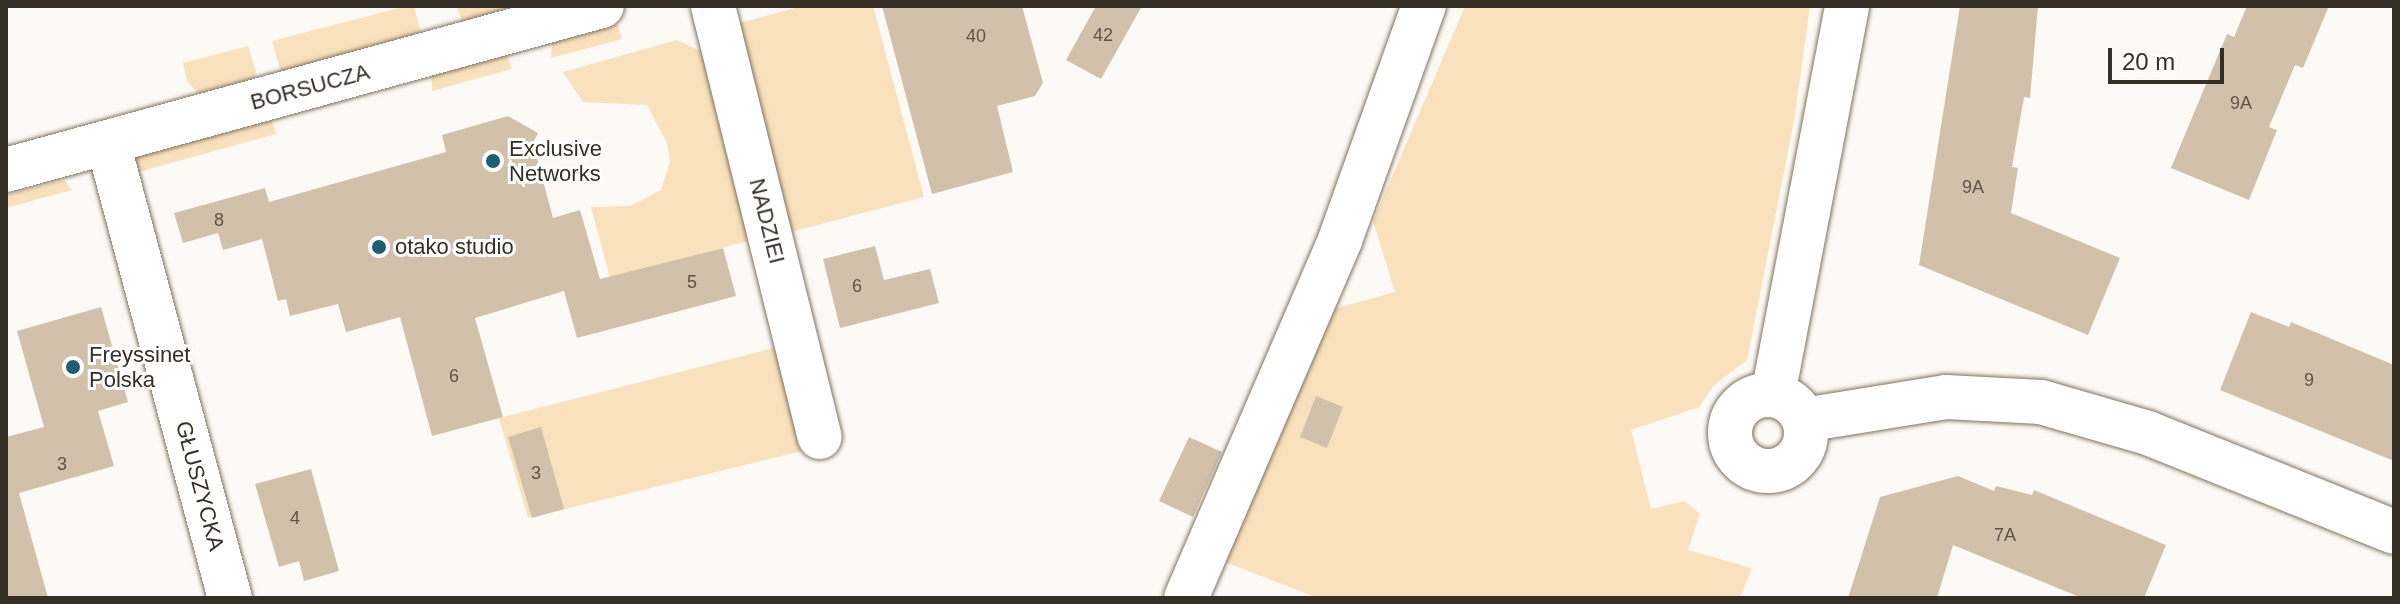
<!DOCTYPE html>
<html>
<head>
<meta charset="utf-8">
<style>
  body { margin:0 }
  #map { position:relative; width:2400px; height:604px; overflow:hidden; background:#fdfaf5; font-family:Helvetica,sans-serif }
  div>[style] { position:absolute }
  .green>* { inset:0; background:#f9e1be }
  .building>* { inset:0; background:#d1c1aa }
  .roads { filter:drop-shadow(0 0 2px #81735e) drop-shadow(0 0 2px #81735e) }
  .minor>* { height:44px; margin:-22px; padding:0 22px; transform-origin:22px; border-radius:22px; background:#fff }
  .minor>.ring { margin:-22px; padding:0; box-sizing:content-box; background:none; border:44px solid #fff; border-radius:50% }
  .dots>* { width:22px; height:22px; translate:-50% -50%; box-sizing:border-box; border:4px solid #fff; border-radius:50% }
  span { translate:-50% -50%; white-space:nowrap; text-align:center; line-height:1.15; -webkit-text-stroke:6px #fff; paint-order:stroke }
  .number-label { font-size:18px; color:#5c5447 }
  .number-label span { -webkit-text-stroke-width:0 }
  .street-label { font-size:22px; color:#352f26 }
  .poi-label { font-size:22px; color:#352f26 }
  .left { translate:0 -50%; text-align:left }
  .frame { position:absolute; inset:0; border:8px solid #352f26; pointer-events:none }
  .scale { position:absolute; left:2108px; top:48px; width:116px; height:36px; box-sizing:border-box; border:4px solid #352f26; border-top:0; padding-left:10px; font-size:24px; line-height:28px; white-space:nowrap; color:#352f26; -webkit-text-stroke:6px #fff; paint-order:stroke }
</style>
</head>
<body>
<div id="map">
  <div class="green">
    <div style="clip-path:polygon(407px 6px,414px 6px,421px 34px,282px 76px,272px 41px)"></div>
    <div style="clip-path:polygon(456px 6px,537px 6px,463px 22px)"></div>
    <div style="clip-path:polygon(802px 6px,873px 6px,924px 197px,783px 234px,733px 25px)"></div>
    <div style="clip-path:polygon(1465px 6px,1810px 6px,1794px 121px,1747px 360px,1714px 385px,1699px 407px,1631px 430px,1651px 509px,1685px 501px,1700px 514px,1688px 550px,1752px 568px,1740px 598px,1318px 598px,1225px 562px,1333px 309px,1395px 292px,1373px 221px)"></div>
    <div style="clip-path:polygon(612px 22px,618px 25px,622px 39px,551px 58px,552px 39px)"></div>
    <div style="clip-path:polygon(677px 40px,705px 53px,751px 240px,610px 278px,591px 207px,630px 206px,661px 190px,670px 162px,667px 143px,647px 105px,583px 102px,563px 72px)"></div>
    <div style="clip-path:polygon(248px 46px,256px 71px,253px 84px,202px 98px,187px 81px,183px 63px)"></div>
    <div style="clip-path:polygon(506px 51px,512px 69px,432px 91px,431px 73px)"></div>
    <div style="clip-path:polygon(272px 120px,276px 134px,128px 175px,128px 158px)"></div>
    <div style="clip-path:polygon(64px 180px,72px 190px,6px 208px,6px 195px)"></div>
    <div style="clip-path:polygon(778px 347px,806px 450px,528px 518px,499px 418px)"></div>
  </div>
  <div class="building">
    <div style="clip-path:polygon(882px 6px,1022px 6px,1043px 83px,1035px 96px,997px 106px,1013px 172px,932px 194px)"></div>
    <div style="clip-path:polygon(1096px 6px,1142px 6px,1101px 79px,1066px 60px)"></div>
    <div style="clip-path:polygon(1960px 6px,2038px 6px,2030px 98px,2024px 97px,2012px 167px,2018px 168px,2011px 213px,2120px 258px,2088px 335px,1919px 265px)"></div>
    <div style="clip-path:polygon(2247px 6px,2329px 6px,2303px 68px,2295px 65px,2269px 127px,2277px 130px,2249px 200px,2171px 168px,2227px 34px,2234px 37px)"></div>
    <div style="clip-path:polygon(508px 116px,538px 133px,533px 143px,553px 218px,580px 210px,600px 279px,723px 248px,736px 296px,577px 338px,564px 291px,475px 318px,503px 417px,432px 436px,400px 317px,346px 332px,338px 304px,290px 316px,286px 299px,278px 301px,262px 239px,223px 250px,218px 233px,183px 243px,174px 213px,265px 188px,269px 202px,446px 152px,442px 135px)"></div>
    <div style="clip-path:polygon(875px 246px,884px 280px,930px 269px,939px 303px,840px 328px,823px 259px)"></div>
    <div style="clip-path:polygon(101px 307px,128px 402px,98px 411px,114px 466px,19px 493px,48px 598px,6px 598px,6px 437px,44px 427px,17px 331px)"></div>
    <div style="clip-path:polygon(2251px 312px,2289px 327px,2291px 322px,2394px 365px,2394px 461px,2220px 390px)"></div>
    <div style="clip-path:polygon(1316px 396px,1343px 407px,1327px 448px,1300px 437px)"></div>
    <div style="clip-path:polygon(541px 427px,564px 509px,532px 518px,508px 437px)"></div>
    <div style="clip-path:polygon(1189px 437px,1222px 452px,1193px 517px,1159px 501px)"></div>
    <div style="clip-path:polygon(311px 469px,339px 571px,304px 581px,299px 561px,279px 567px,255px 484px)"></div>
    <div style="clip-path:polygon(1958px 476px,1994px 491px,1996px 486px,2032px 495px,2034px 490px,2166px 545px,2144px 598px,2082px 598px,1953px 545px,1937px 598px,1848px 598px,1880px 497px)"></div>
  </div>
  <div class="roads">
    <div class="minor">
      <div style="left:713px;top:6px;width:444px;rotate:76.1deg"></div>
      <div style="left:108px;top:143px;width:471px;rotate:75deg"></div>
      <div style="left:6px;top:170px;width:618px;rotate:-15.39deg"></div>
      <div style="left:1773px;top:395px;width:396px;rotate:-79.2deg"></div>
      <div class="ring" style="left:1730px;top:395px;width:32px;height:32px"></div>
      <div style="left:1804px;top:420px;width:144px;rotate:-9.2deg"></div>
      <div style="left:1946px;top:397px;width:95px;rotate:3deg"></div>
      <div style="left:2041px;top:402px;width:111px;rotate:16.2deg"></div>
      <div style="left:2148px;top:433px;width:265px;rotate:21.9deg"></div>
      <div style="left:1186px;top:598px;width:390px;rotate:-66.7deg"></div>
      <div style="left:1340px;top:240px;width:249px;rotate:-70.3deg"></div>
    </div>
  </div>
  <div class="dots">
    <div style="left:493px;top:161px;background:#1d5e73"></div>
    <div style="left:379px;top:247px;background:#1d5e73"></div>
    <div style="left:73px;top:367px;background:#1d5e73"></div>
  </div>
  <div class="number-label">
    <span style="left:1103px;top:35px">42</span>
    <span style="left:976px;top:36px">40</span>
    <span style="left:2241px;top:103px">9A</span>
    <span style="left:1973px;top:187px">9A</span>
    <span style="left:219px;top:220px">8</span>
    <span style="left:692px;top:282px">5</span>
    <span style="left:857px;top:286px">6</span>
    <span style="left:454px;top:376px">6</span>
    <span style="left:2309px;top:380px">9</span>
    <span style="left:62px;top:464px">3</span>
    <span style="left:536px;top:473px">3</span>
    <span style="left:295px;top:518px">4</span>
    <span style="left:2005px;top:535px">7A</span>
  </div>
  <div class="street-label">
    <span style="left:310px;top:87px;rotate:-15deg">BORSUCZA</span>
    <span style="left:767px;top:221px;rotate:76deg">NADZIEI</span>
    <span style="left:200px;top:486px;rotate:75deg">GŁUSZYCKA</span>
  </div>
  <div class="poi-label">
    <span class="left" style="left:509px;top:161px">Exclusive<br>Networks</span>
    <span class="left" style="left:395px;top:247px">otako studio</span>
    <span class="left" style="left:89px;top:367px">Freyssinet<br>Polska</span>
  </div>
  <div class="frame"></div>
  <div class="scale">20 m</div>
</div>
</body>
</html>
